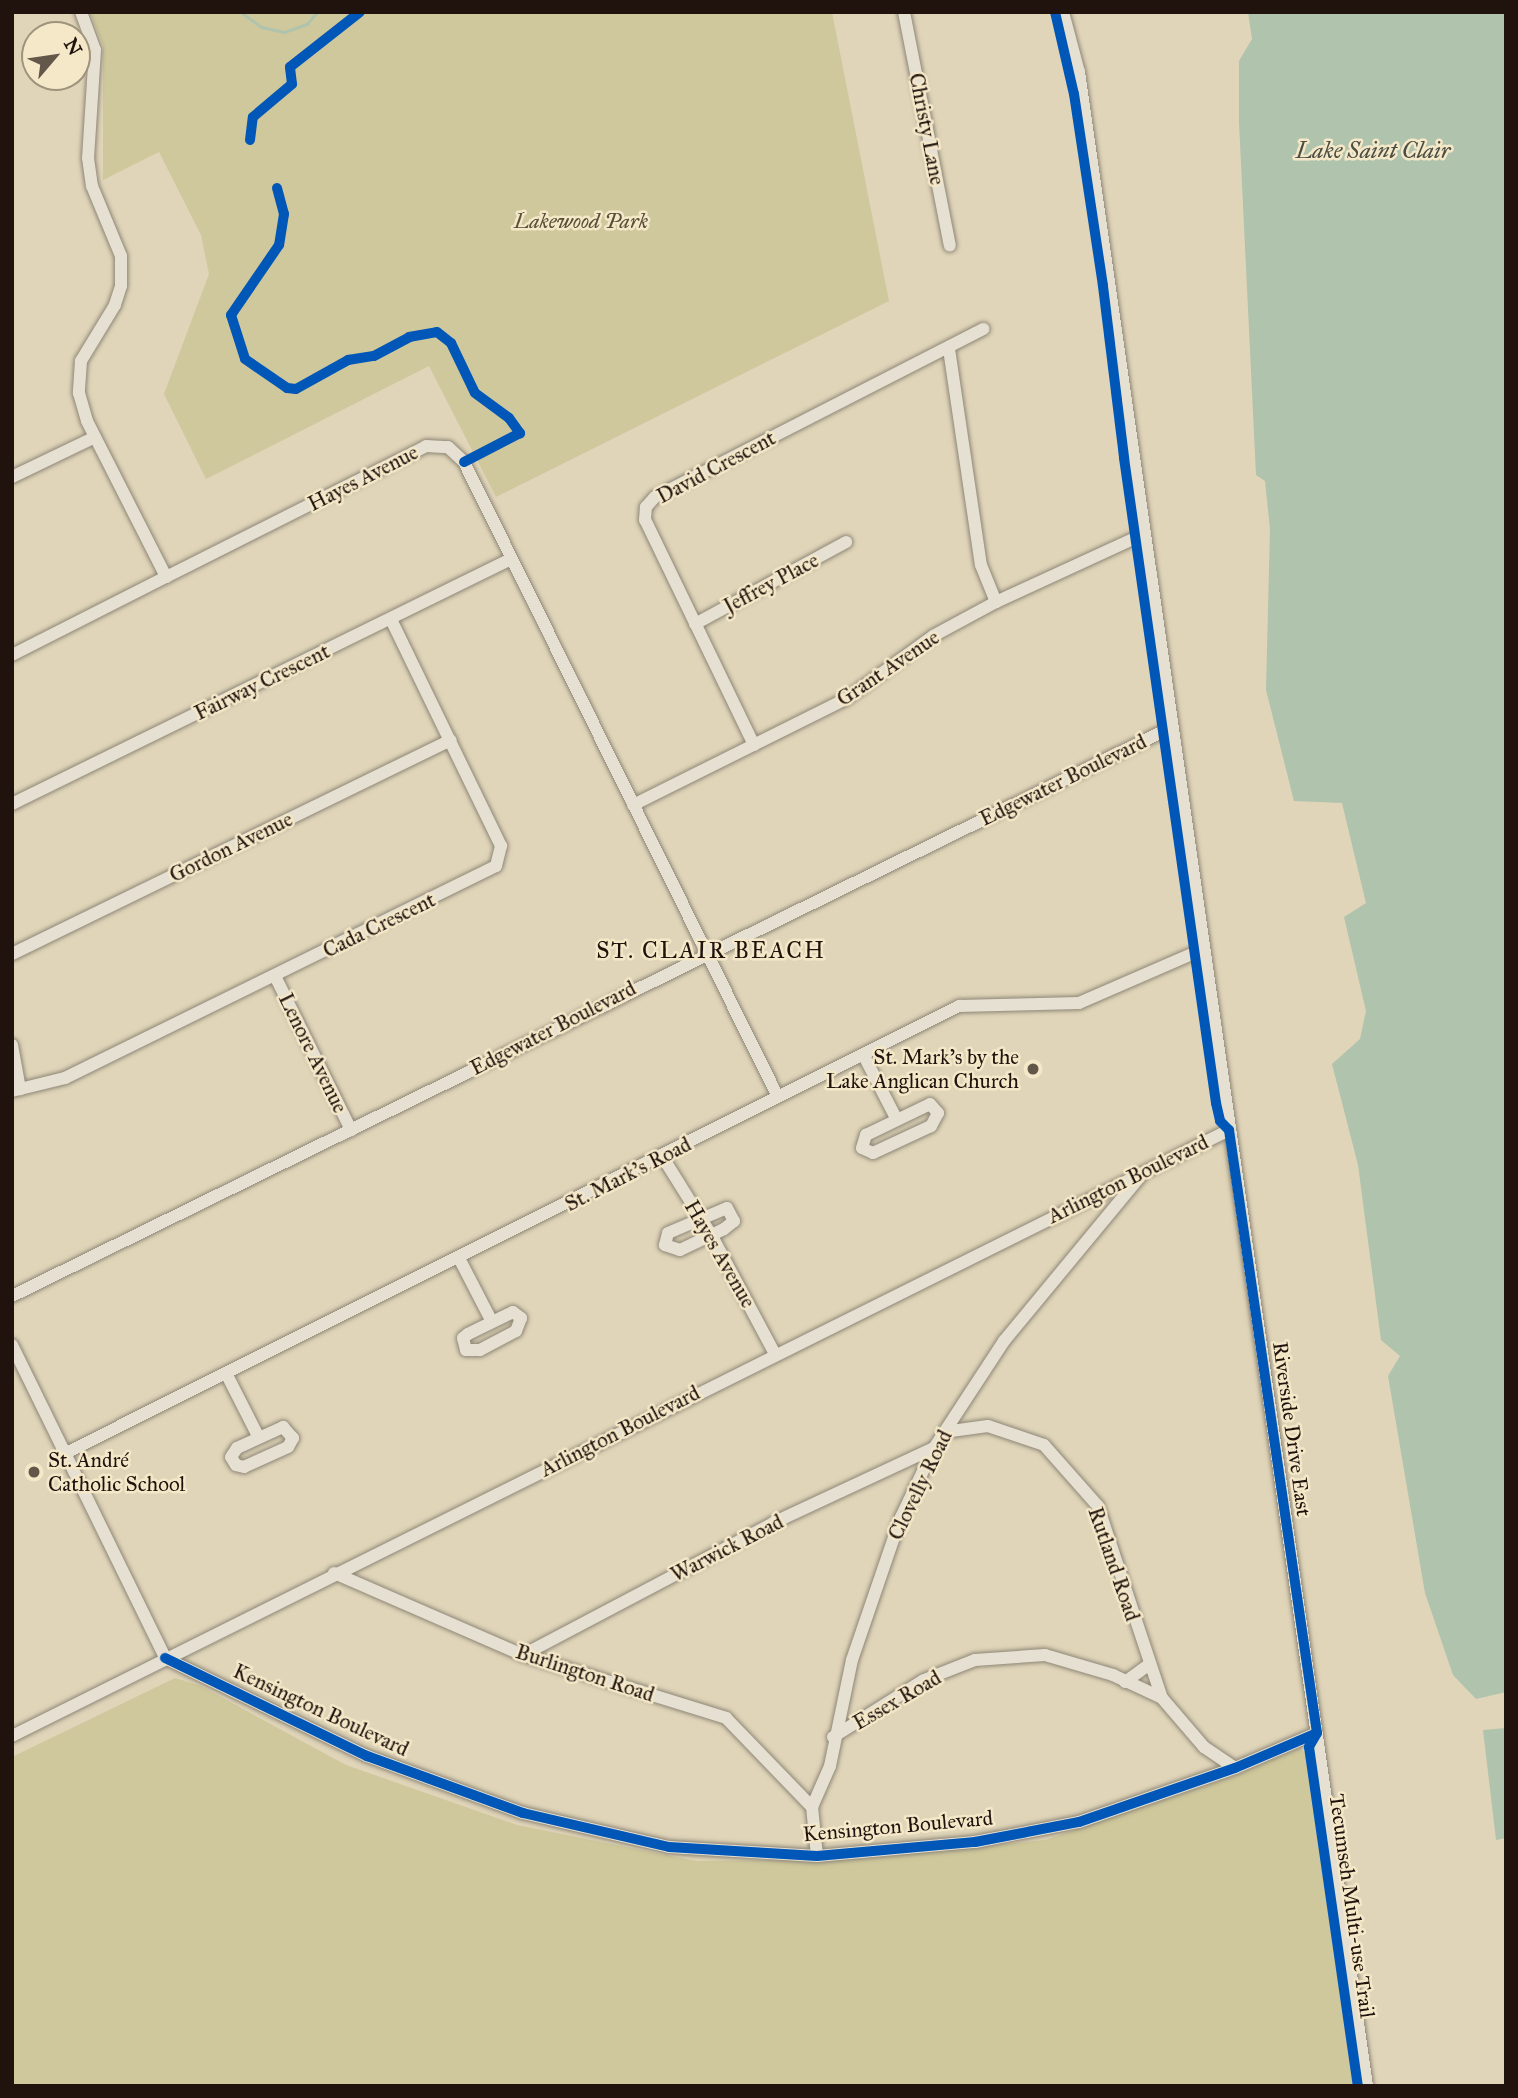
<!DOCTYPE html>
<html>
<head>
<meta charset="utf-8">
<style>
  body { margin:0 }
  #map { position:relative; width:1518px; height:2098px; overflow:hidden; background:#e0d5b9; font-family:"IM FELL Great Primer",serif }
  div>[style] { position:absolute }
  .green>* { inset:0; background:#cfc89c }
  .water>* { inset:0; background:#afc3ad }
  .stream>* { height:2.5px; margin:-1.25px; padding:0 1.25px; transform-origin:1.25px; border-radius:1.25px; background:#afc3ad }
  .roads { filter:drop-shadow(0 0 2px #8e8676) drop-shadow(0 0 2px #8e8676) }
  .minor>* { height:12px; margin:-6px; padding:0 6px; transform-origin:6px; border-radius:6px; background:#e5e0d2 }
  .cycleway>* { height:10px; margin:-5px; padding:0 5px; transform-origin:5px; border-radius:5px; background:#0057b8 }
  .dots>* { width:19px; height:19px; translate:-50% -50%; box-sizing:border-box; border:4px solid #f5e8c8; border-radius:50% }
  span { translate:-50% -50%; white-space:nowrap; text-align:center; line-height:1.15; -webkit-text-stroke:5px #f5e8c8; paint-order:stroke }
  .street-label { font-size:21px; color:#20130e }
  .park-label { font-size:21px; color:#584f37; font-style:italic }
  .poi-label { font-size:21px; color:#20130e }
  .right { translate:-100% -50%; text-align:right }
  .left { translate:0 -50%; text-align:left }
  .water-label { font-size:23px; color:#4b4e44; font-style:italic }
  .neighbourhood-label { font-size:23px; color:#20130e; letter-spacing:2px }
  .frame { position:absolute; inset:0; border:14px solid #20130e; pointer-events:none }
  .north { position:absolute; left:21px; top:21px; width:70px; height:70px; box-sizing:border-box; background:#f5e8c8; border:2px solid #a0937e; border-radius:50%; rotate:61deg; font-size:19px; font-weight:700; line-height:28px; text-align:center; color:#20130e }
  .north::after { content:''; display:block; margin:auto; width:24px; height:32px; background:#63574a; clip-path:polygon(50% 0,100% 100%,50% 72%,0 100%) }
</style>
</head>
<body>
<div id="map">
  <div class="green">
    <div style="clip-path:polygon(90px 12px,832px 12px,889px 301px,496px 497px,429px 366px,206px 479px,164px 394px,209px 274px,201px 235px,159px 152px,103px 180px,103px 45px)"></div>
    <div style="clip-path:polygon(175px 1678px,201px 1686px,346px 1765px,517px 1825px,696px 1861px,863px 1859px,1045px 1840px,1237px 1775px,1300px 1748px,1305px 1753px,1353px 2086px,12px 2086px,12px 1757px)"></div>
  </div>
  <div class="water">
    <div style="clip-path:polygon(1248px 12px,1506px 12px,1506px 1692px,1476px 1699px,1453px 1675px,1425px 1593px,1388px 1376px,1400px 1356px,1381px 1340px,1358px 1165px,1332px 1064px,1360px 1039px,1366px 1011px,1344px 917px,1366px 903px,1342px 803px,1294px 801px,1266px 690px,1270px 529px,1265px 481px,1256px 475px,1239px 122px,1239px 61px,1252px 39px)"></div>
    <div style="clip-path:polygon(1506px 1728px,1506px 1838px,1496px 1840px,1483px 1730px)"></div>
  </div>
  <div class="stream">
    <div style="left:241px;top:12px;width:26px;rotate:36deg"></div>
    <div style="left:262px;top:27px;width:23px;rotate:13deg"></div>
    <div style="left:284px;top:32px;width:24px;rotate:-19deg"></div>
    <div style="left:307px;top:24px;width:16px;rotate:-50deg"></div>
  </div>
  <div class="roads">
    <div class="minor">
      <div style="left:81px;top:12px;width:40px;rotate:69.8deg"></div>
      <div style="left:95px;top:50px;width:108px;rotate:93.7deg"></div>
      <div style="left:88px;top:158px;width:28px;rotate:82deg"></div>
      <div style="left:92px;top:186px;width:76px;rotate:67.5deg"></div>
      <div style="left:121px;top:256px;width:30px;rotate:90deg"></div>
      <div style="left:121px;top:286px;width:20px;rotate:108deg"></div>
      <div style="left:115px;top:305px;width:66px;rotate:121.3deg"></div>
      <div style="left:81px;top:361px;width:32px;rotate:94deg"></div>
      <div style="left:79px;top:393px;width:29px;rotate:74deg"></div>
      <div style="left:87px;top:421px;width:175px;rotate:63.1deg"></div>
      <div style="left:166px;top:577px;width:291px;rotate:-26.7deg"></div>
      <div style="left:426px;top:446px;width:22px;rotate:3deg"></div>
      <div style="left:448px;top:447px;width:22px;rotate:43deg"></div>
      <div style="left:464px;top:462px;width:708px;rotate:63.69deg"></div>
      <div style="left:904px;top:12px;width:238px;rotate:78.9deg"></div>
      <div style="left:1063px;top:12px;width:62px;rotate:75.1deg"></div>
      <div style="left:1079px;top:72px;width:2034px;rotate:81.86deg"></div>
      <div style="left:949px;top:349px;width:218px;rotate:81.6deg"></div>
      <div style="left:981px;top:565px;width:40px;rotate:68deg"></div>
      <div style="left:12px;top:477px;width:92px;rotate:-25.7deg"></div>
      <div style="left:695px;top:624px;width:172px;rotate:-28.5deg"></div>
      <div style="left:12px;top:655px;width:173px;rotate:-26.9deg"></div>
      <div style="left:754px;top:745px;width:250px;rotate:-115.8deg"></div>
      <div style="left:645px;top:520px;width:13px;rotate:-86deg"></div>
      <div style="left:646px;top:507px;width:13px;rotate:-48deg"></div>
      <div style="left:655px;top:497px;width:369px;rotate:-27.1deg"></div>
      <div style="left:12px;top:804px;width:556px;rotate:-26.15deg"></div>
      <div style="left:633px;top:805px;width:238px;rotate:-26.5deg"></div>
      <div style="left:846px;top:699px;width:107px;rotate:-35.9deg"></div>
      <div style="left:933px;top:636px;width:72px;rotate:-28.4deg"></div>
      <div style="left:996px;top:602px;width:163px;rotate:-24.7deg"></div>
      <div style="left:12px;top:954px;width:488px;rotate:-26deg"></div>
      <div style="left:275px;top:976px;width:172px;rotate:63.7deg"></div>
      <div style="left:12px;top:1045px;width:45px;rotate:79.7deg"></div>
      <div style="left:864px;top:1056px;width:70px;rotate:62.7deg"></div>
      <div style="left:12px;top:1091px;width:55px;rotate:-13.8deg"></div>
      <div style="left:65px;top:1078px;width:480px;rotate:-26.2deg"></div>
      <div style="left:496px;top:866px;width:21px;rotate:-76deg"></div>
      <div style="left:501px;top:846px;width:252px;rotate:-115.9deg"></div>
      <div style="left:930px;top:1104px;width:12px;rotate:48deg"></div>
      <div style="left:938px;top:1113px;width:15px;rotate:118deg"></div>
      <div style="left:931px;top:1126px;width:64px;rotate:155deg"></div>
      <div style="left:873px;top:1153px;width:12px;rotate:-156deg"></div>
      <div style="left:862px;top:1148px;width:14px;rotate:-73deg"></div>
      <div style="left:866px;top:1135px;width:71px;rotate:-25.8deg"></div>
      <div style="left:662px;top:1156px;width:94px;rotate:58deg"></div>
      <div style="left:712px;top:1236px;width:134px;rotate:61.9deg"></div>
      <div style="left:727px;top:1208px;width:15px;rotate:62deg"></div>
      <div style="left:734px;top:1221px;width:13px;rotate:141deg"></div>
      <div style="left:724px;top:1229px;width:49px;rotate:154.5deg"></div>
      <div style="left:680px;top:1250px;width:16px;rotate:-162deg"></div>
      <div style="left:665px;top:1245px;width:12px;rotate:-76deg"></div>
      <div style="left:668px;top:1233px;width:64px;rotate:-23deg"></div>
      <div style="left:459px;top:1258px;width:70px;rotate:62.7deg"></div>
      <div style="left:12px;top:1296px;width:1292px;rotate:-26.13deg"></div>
      <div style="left:513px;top:1312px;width:10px;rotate:37deg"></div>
      <div style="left:521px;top:1318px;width:14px;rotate:111deg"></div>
      <div style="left:516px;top:1331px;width:41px;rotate:152.2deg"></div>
      <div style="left:480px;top:1350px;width:14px;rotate:180deg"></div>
      <div style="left:466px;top:1350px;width:12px;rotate:-104deg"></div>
      <div style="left:463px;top:1338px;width:6px;rotate:-39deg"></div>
      <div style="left:468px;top:1334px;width:50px;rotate:-26.1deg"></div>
      <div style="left:12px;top:1345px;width:348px;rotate:63.9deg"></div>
      <div style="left:226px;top:1373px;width:71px;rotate:63.1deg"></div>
      <div style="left:283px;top:1427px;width:15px;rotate:48deg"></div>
      <div style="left:293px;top:1438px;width:10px;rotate:119deg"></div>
      <div style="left:288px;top:1447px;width:48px;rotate:155.6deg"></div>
      <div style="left:244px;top:1467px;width:8px;rotate:-166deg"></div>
      <div style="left:236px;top:1465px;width:9px;rotate:-122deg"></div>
      <div style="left:231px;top:1457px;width:11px;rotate:-56deg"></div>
      <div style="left:237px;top:1448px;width:51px;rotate:-24.5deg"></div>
      <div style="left:944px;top:1432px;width:44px;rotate:-7.8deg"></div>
      <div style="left:988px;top:1426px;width:59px;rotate:18.7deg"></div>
      <div style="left:1044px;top:1445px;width:81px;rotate:48.5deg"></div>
      <div style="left:1098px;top:1506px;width:202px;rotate:71.6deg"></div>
      <div style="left:1162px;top:1698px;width:65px;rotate:49.4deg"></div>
      <div style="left:1204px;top:1747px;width:37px;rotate:34deg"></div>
      <div style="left:66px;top:1453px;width:999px;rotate:-26.59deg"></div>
      <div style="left:959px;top:1006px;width:120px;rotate:-1.4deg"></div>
      <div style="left:1079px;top:1003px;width:135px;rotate:-23.5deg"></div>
      <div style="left:334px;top:1573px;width:206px;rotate:23.5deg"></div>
      <div style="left:523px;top:1655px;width:213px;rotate:17.2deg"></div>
      <div style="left:726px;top:1718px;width:124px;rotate:46deg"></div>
      <div style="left:523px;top:1655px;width:283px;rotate:-27.8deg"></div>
      <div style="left:773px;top:1523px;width:178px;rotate:-25deg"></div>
      <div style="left:165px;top:1658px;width:225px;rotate:25.9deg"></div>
      <div style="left:367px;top:1756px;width:166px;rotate:20.1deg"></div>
      <div style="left:523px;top:1813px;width:150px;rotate:13.1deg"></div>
      <div style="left:669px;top:1847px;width:148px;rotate:3.5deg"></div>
      <div style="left:817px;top:1856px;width:159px;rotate:-5.1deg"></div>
      <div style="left:975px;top:1842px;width:106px;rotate:-10.9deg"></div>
      <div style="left:1079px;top:1822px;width:165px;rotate:-19.1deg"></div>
      <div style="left:1235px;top:1768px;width:89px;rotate:-23.1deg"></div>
      <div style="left:1125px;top:1682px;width:29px;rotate:-36deg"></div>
      <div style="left:12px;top:1736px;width:1360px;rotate:-26.47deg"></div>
      <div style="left:833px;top:1737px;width:107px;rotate:-32.1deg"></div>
      <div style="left:924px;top:1680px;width:55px;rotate:-21.4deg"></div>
      <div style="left:975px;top:1660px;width:70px;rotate:-4.1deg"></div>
      <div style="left:1045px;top:1655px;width:71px;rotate:16.4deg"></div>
      <div style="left:1113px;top:1675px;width:54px;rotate:25.1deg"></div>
      <div style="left:817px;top:1856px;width:49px;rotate:-95.8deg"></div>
      <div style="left:812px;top:1807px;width:45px;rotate:-66.3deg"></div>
      <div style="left:830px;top:1766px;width:108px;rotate:-78.3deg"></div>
      <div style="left:852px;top:1660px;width:151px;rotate:-71.1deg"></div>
      <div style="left:901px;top:1517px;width:76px;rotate:-64.4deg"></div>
      <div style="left:934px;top:1448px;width:128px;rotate:-56.8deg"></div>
      <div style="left:1004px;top:1341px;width:218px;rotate:-50.4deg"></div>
    </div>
  </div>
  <div class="cycleway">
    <div style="left:1055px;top:12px;width:84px;rotate:77deg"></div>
    <div style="left:1074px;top:94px;width:194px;rotate:81.4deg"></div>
    <div style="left:1103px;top:286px;width:173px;rotate:83deg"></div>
    <div style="left:1124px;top:458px;width:652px;rotate:81.88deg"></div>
    <div style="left:1216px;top:1103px;width:18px;rotate:77deg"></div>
    <div style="left:1220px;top:1121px;width:13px;rotate:45deg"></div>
    <div style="left:1229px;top:1130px;width:609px;rotate:81.7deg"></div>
    <div style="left:250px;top:140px;width:23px;rotate:-83deg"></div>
    <div style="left:253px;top:117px;width:51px;rotate:-40.2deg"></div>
    <div style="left:292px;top:84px;width:17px;rotate:-97deg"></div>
    <div style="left:290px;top:67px;width:89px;rotate:-38.2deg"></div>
    <div style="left:277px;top:188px;width:27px;rotate:75deg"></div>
    <div style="left:284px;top:214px;width:31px;rotate:99deg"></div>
    <div style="left:279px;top:245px;width:85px;rotate:124.4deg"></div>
    <div style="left:231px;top:315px;width:46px;rotate:72.3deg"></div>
    <div style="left:245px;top:359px;width:51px;rotate:34.6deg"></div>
    <div style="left:287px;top:388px;width:9px;rotate:6deg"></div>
    <div style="left:296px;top:389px;width:60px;rotate:-29.1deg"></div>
    <div style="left:348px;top:360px;width:26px;rotate:-9deg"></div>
    <div style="left:374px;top:356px;width:40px;rotate:-28deg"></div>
    <div style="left:409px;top:337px;width:28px;rotate:-10deg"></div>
    <div style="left:437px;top:332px;width:18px;rotate:38deg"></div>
    <div style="left:451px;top:343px;width:55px;rotate:64.4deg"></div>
    <div style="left:475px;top:393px;width:42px;rotate:36.3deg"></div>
    <div style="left:509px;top:418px;width:19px;rotate:54deg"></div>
    <div style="left:520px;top:433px;width:63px;rotate:152.6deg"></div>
    <div style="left:165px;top:1658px;width:225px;rotate:25.9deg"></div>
    <div style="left:367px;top:1756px;width:166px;rotate:20.1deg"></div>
    <div style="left:523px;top:1813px;width:150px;rotate:13.1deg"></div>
    <div style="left:669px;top:1847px;width:148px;rotate:3.5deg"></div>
    <div style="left:817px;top:1856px;width:159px;rotate:-5.1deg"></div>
    <div style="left:975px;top:1842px;width:106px;rotate:-10.9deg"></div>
    <div style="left:1079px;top:1822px;width:165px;rotate:-19.1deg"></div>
    <div style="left:1235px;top:1768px;width:89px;rotate:-23.1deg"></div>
    <div style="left:1317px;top:1733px;width:16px;rotate:120deg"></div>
    <div style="left:1309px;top:1747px;width:343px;rotate:81.8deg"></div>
  </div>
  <div class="dots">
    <div style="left:1033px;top:1069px;background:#63574a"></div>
    <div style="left:34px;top:1472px;background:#63574a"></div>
  </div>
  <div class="street-label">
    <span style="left:927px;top:129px;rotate:79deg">Christy Lane</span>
    <span style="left:716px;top:467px;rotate:-28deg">David Crescent</span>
    <span style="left:363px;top:478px;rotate:-27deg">Hayes Avenue</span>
    <span style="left:771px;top:583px;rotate:-28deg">Jeffrey Place</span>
    <span style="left:888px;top:668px;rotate:-34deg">Grant Avenue</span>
    <span style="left:262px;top:682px;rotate:-26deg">Fairway Crescent</span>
    <span style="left:1063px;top:780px;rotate:-26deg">Edgewater Boulevard</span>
    <span style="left:231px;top:847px;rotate:-26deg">Gordon Avenue</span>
    <span style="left:379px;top:925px;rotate:-26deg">Cada Crescent</span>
    <span style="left:553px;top:1028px;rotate:-27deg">Edgewater Boulevard</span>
    <span style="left:313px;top:1053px;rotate:64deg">Lenore Avenue</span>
    <span style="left:628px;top:1174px;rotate:-27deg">St. Mark's Road</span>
    <span style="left:1128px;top:1179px;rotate:-26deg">Arlington Boulevard</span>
    <span style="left:720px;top:1254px;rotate:60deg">Hayes Avenue</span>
    <span style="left:1292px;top:1429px;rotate:82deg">Riverside Drive East</span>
    <span style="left:620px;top:1431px;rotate:-27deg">Arlington Boulevard</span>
    <span style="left:920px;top:1485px;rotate:-64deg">Clovelly Road</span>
    <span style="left:727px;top:1548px;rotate:-27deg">Warwick Road</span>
    <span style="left:1114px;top:1564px;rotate:71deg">Rutland Road</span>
    <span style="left:585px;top:1673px;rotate:18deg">Burlington Road</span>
    <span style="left:897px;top:1700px;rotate:-30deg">Essex Road</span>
    <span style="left:321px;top:1710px;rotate:25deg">Kensington Boulevard</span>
    <span style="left:898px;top:1826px;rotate:-5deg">Kensington Boulevard</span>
    <span style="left:1352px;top:1906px;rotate:82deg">Tecumseh Multi-use Trail</span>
  </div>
  <div class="park-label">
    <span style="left:581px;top:221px">Lakewood Park</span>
  </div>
  <div class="poi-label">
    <span class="right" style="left:1019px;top:1069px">St. Mark's by the<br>Lake Anglican Church</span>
    <span class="left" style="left:48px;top:1472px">St. André<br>Catholic School</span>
  </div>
  <div class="water-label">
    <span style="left:1373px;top:150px">Lake Saint Clair</span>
  </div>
  <div class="neighbourhood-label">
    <span style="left:711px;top:950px">ST. CLAIR BEACH</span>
  </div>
  <div class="frame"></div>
  <div class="north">N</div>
</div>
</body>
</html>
